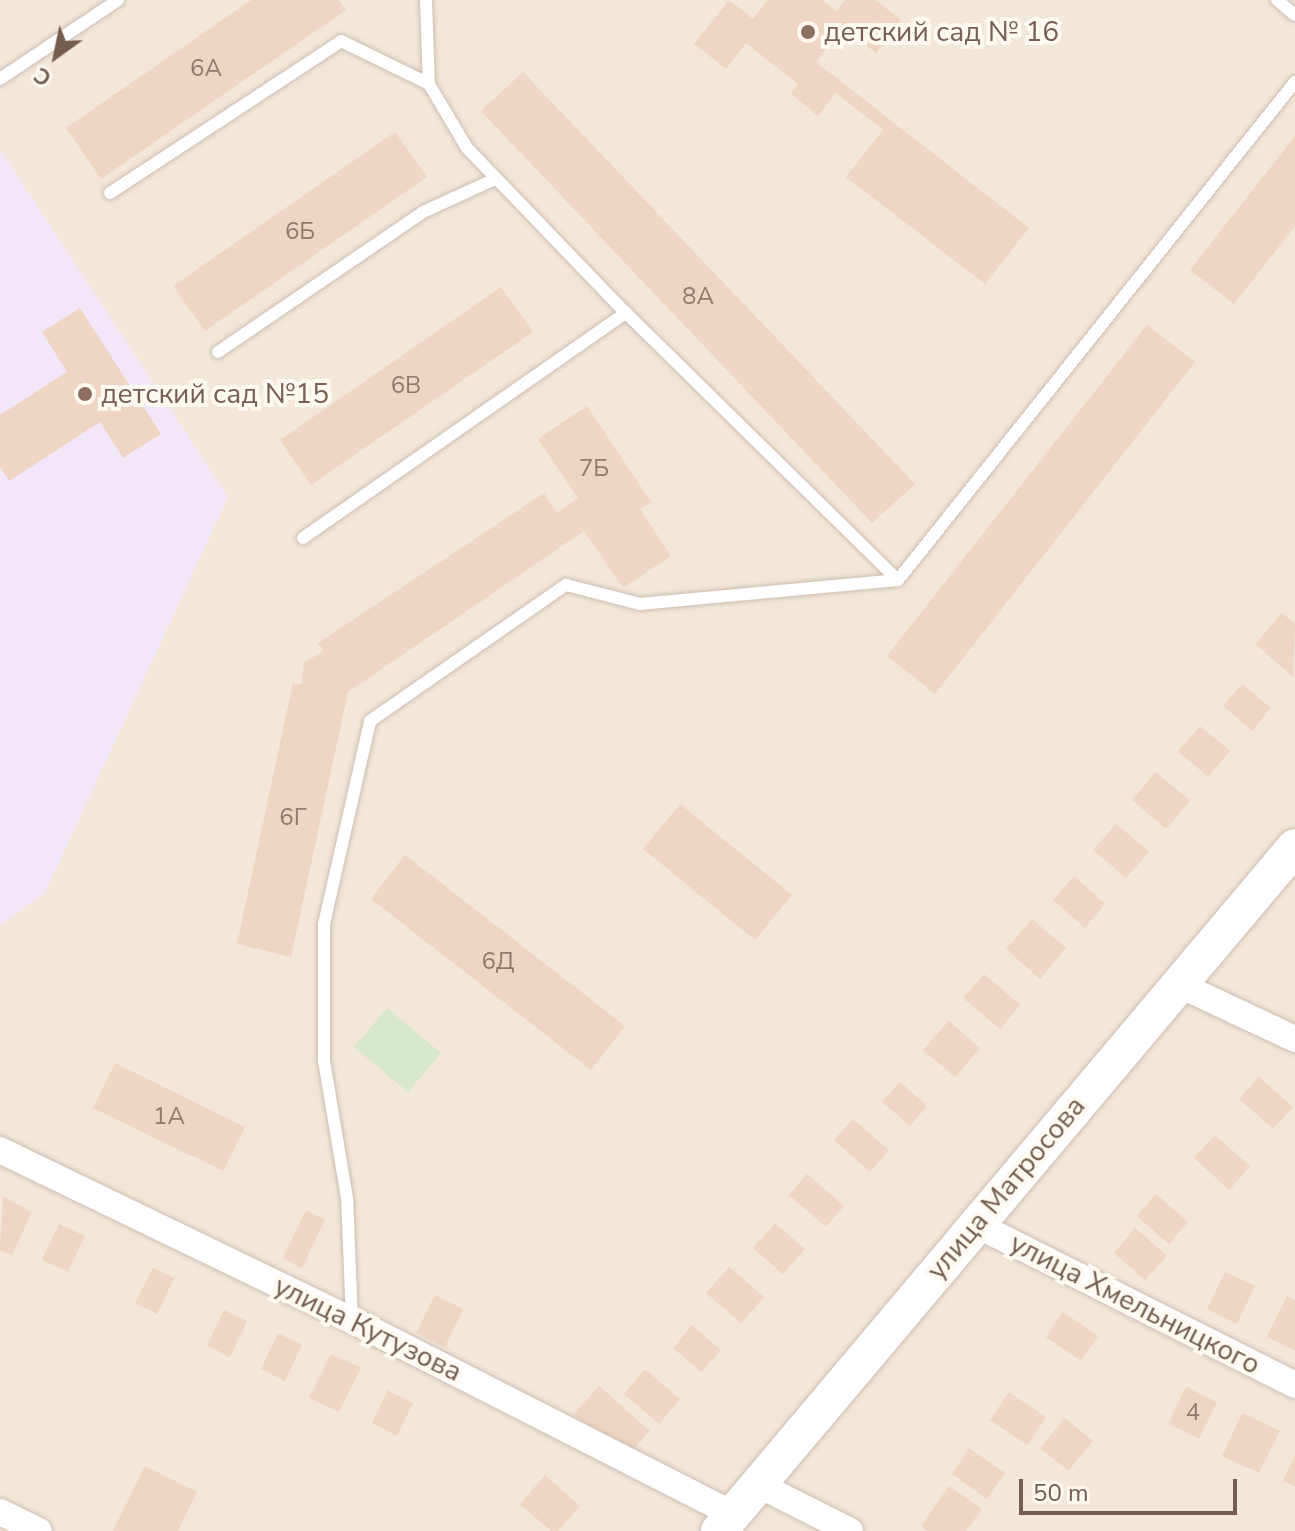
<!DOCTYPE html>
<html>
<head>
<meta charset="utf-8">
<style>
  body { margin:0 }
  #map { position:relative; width:1295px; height:1531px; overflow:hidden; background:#fbf5ea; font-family:"Nunito Sans",sans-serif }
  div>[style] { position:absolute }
  .residential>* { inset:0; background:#f2e7d9 }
  .education>* { inset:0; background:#f2e7f8 }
  .green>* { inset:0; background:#d6e8c9 }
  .building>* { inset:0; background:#eed5c4 }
  .roads { filter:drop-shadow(0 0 2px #cdbdb1) drop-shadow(0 0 2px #cdbdb1) }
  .lane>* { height:12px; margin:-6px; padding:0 6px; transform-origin:6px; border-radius:6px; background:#fff }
  .street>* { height:26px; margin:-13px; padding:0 13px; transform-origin:13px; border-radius:13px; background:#fff }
  .secondary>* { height:36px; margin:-18px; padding:0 18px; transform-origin:18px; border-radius:18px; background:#fff }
  .dots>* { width:22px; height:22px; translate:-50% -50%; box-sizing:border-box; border:4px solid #fef9f1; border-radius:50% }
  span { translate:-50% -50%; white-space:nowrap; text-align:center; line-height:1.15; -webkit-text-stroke:8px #fef9f1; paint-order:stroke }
  .number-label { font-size:24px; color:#927b6c }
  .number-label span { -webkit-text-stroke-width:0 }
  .education-label { font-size:28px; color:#785e54 }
  .left { translate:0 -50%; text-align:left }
  .street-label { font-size:28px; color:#745d4f }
  .north { position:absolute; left:16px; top:16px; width:80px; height:80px; -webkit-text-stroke:6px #fef9f1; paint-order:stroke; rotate:213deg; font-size:22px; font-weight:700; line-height:32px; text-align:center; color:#745d4f }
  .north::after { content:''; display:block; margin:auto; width:28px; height:36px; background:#745d4f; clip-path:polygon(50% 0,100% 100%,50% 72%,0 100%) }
  .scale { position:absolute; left:1019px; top:1479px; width:218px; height:36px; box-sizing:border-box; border:4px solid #745d4f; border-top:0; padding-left:10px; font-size:24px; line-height:28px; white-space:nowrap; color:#745d4f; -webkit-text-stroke:6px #fef9f1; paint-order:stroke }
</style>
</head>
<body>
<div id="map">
  <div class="residential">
    <div style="clip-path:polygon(0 0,1295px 0,1295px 1531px,0 1531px)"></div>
  </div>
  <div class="education">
    <div style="clip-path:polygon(0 149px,228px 497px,45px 893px,0 925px)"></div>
  </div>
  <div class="green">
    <div style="clip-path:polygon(387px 1008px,441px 1053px,408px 1092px,354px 1047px)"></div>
  </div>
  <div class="building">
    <div style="clip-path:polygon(251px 0,339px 0,346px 10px,101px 179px,66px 128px)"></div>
    <div style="clip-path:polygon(729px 0,753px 19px,768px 0,822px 0,836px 11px,845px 0,875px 0,901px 20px,876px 53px,843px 27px,816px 62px,1029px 228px,985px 284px,846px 177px,883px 130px,836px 93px,818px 116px,791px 94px,798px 84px,746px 43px,726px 69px,694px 44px)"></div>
    <div style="clip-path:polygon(523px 72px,915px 484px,872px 523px,481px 111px)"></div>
    <div style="clip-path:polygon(395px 132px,427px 177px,205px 331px,173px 286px)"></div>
    <div style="clip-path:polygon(1295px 136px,1295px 226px,1234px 304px,1190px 270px)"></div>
    <div style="clip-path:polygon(501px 287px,533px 332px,311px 485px,280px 440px)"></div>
    <div style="clip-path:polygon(80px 308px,161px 434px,123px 458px,100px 422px,9px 481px,0 467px,0 415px,67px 372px,42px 332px)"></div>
    <div style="clip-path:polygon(1147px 325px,1195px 362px,935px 694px,887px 656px)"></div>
    <div style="clip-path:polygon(587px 406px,651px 502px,640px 509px,671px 556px,623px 588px,584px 531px,348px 692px,291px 957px,237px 944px,293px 683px,301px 684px,304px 663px,323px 651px,318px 643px,544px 493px,557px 513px,578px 498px,538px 439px)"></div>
    <div style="clip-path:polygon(1282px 613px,1295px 624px,1293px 677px,1255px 644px)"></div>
    <div style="clip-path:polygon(1242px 684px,1271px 708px,1252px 731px,1223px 706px)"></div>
    <div style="clip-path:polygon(1200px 726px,1230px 751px,1208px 777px,1178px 751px)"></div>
    <div style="clip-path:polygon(1156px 772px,1190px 801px,1166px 829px,1132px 800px)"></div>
    <div style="clip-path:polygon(680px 804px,792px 895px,755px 940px,643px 849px)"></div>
    <div style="clip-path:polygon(1116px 824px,1149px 852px,1126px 878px,1093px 850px)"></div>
    <div style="clip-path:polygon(405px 855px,625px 1026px,591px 1070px,371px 899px)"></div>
    <div style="clip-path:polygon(1074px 876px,1105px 904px,1085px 928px,1053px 900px)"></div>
    <div style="clip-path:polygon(1032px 919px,1066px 948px,1040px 979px,1006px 949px)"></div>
    <div style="clip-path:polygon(984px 974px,1020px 1005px,1000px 1029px,963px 998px)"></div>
    <div style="clip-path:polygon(949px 1021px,980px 1048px,955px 1077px,923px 1050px)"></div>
    <div style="clip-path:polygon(115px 1063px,245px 1127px,223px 1171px,93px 1108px)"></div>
    <div style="clip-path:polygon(1259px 1077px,1293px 1107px,1273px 1129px,1239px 1099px)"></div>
    <div style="clip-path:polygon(900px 1082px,927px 1106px,910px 1126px,882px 1102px)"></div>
    <div style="clip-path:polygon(853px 1119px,889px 1150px,870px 1172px,834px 1140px)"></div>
    <div style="clip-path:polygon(1215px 1135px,1250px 1166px,1229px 1190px,1194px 1158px)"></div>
    <div style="clip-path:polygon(807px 1174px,844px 1206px,826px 1227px,789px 1195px)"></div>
    <div style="clip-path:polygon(1156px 1194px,1188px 1222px,1169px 1244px,1137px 1216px)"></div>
    <div style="clip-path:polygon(3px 1197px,32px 1212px,12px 1255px,0 1250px)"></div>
    <div style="clip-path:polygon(306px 1210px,325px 1220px,302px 1268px,283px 1258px)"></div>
    <div style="clip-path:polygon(775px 1223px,805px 1249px,783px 1274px,753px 1248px)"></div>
    <div style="clip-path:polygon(59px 1224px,85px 1236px,68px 1272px,42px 1260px)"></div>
    <div style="clip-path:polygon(1135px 1228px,1167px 1256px,1145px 1280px,1114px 1253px)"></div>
    <div style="clip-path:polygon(729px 1267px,764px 1297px,741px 1323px,706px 1293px)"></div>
    <div style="clip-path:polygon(153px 1268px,174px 1278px,157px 1314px,135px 1303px)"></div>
    <div style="clip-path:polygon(1225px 1272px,1255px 1286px,1237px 1324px,1207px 1309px)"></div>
    <div style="clip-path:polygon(435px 1295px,463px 1309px,445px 1347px,416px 1333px)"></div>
    <div style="clip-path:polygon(1287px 1296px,1295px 1300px,1295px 1351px,1267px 1337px)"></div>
    <div style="clip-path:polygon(224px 1310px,247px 1321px,230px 1357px,207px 1346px)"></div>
    <div style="clip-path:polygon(1063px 1312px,1098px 1336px,1081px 1361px,1046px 1337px)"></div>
    <div style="clip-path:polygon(692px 1325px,721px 1350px,701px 1372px,673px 1348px)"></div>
    <div style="clip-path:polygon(278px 1333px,302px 1345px,285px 1381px,261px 1369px)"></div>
    <div style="clip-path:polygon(331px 1354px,361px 1368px,339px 1412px,309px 1398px)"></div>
    <div style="clip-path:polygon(645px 1369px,680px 1399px,659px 1424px,624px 1394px)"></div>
    <div style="clip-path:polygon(599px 1386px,650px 1431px,626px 1458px,574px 1414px)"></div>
    <div style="clip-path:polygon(1186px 1387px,1217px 1402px,1199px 1439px,1168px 1424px)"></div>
    <div style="clip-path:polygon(388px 1390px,413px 1403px,397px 1436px,372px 1423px)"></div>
    <div style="clip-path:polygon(1009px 1392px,1046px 1417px,1027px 1445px,990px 1420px)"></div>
    <div style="clip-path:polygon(1242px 1413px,1280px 1431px,1259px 1473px,1222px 1456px)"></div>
    <div style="clip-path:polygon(1065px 1418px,1093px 1441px,1068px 1471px,1040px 1448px)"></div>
    <div style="clip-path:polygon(969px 1448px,1005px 1473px,987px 1499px,952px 1474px)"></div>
    <div style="clip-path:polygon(1295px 1456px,1295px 1487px,1283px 1481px)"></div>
    <div style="clip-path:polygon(145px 1466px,197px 1492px,178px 1531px,113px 1531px)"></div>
    <div style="clip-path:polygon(545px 1475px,580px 1506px,558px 1531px,551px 1531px,520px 1504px)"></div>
    <div style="clip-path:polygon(949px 1486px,982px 1509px,966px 1531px,928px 1531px,921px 1526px)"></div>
  </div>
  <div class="roads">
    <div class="lane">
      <div style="left:426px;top:0;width:84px;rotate:88deg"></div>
      <div style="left:429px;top:84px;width:74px;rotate:59.3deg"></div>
      <div style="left:467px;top:148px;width:229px;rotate:46.1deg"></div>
      <div style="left:626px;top:313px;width:381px;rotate:44.5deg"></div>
      <div style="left:1277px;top:0;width:23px;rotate:40deg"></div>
      <div style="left:0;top:79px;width:142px;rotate:-33.8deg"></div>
      <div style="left:110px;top:193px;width:277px;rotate:-33.3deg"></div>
      <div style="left:341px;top:41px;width:98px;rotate:26deg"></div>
      <div style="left:218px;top:352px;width:248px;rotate:-34.3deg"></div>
      <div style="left:423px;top:212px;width:79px;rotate:-24.6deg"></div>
      <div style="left:303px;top:538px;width:394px;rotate:-34.9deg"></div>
      <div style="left:352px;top:1320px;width:122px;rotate:-92.3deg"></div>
      <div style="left:347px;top:1198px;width:139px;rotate:-99.5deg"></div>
      <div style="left:324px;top:1061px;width:137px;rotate:-90deg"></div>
      <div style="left:324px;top:924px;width:208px;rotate:-77.2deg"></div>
      <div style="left:370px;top:721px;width:239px;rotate:-34.8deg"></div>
      <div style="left:566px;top:585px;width:76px;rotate:14.4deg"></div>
      <div style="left:640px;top:604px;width:259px;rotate:-5.3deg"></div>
      <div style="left:898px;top:580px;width:637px;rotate:-51.44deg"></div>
    </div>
    <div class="street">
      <div style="left:1180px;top:985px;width:127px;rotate:25.2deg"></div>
      <div style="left:0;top:1150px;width:391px;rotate:25.8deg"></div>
      <div style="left:352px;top:1320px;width:428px;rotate:27deg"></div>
      <div style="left:975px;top:1224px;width:358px;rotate:26.7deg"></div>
      <div style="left:757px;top:1484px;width:104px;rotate:26.8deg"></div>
      <div style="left:0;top:1512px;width:43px;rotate:26deg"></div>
    </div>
    <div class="secondary">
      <div style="left:719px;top:1531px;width:894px;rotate:-49.9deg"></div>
    </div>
  </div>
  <div class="dots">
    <div style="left:808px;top:32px;background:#8d6e63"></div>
    <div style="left:85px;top:394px;background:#8d6e63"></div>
  </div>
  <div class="number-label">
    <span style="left:206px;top:69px">6А</span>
    <span style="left:300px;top:232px">6Б</span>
    <span style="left:698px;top:297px">8А</span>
    <span style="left:406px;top:386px">6В</span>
    <span style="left:594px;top:469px">7Б</span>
    <span style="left:293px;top:818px">6Г</span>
    <span style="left:498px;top:962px">6Д</span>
    <span style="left:169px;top:1117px">1А</span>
    <span style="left:1193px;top:1413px">4</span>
  </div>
  <div class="education-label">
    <span class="left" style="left:824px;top:32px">детский сад № 16</span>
    <span class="left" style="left:101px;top:394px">детский сад №15</span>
  </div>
  <div class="street-label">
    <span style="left:1006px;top:1188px;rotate:-50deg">улица Матросова</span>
    <span style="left:1135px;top:1304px;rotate:27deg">улица Хмельницкого</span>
    <span style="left:368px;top:1329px;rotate:26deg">улица Кутузова</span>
  </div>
  <div class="north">С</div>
  <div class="scale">50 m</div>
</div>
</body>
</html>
